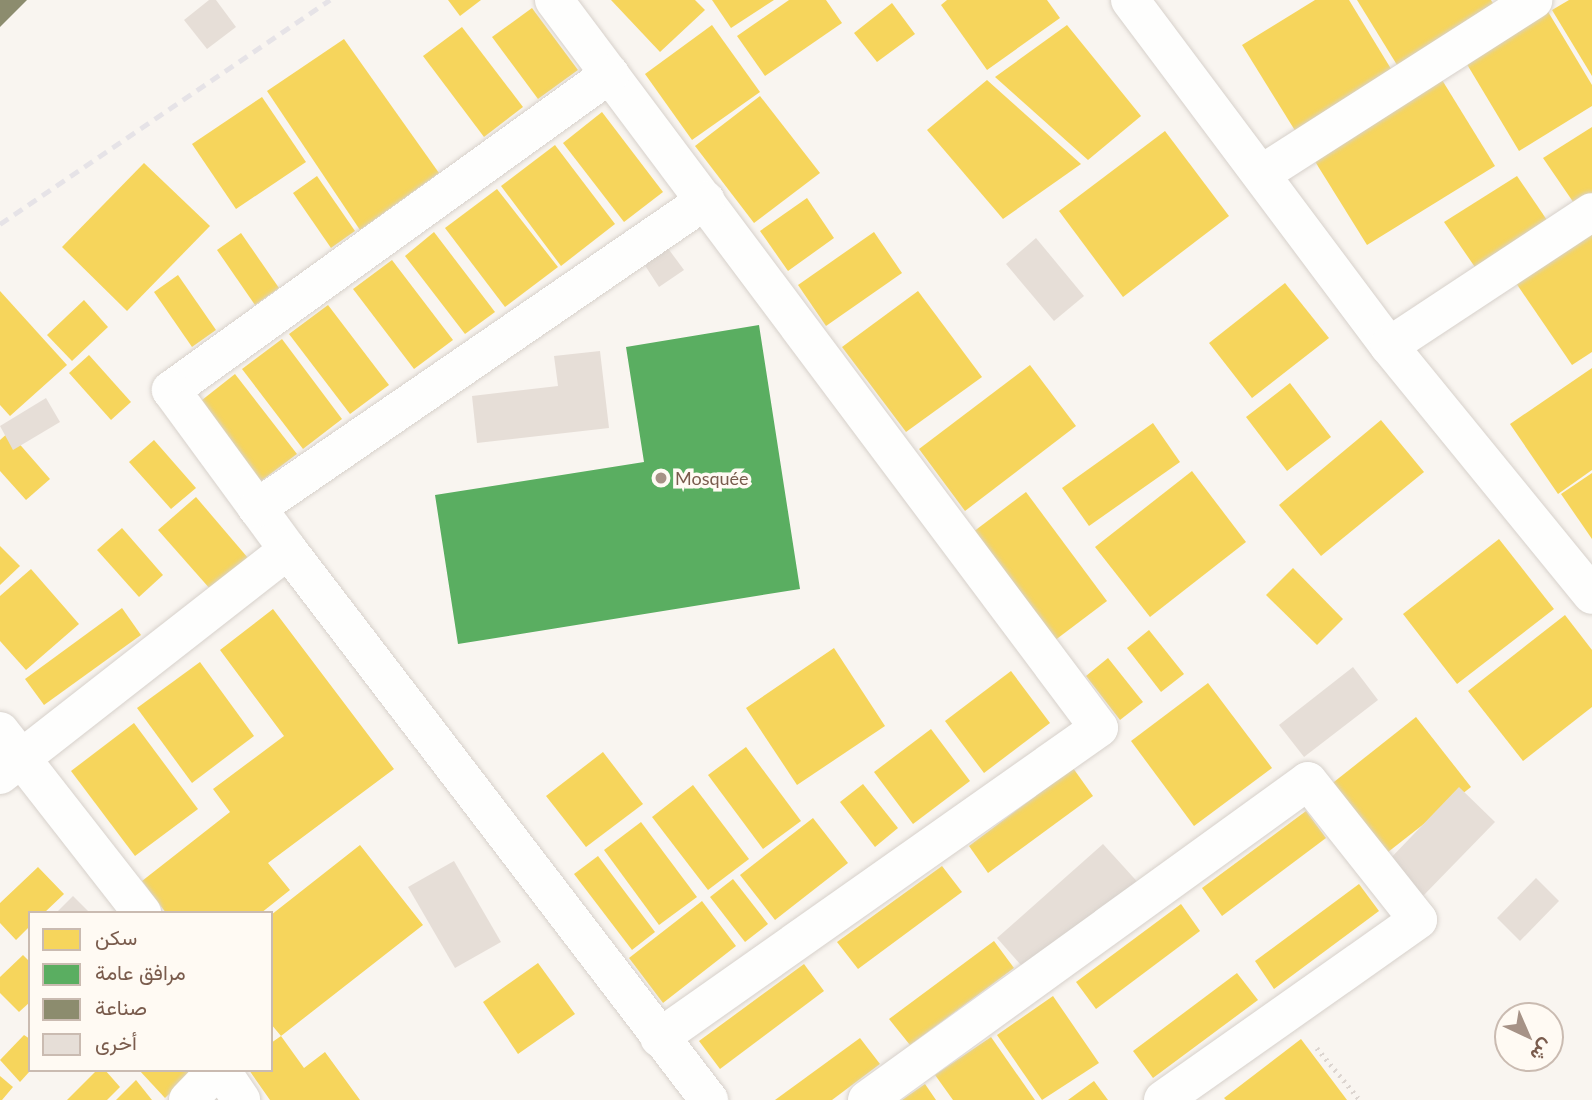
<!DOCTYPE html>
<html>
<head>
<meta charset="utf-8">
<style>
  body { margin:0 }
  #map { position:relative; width:1592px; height:1100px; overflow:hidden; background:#f9f5f0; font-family:Lato,Vazirmatn,sans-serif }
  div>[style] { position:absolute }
  .homes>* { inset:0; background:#f6d55c }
  .public>* { inset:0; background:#5aae61 }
  .industry>* { inset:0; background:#8c8c6e }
  .building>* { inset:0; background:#e6ded7 }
  .path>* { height:4.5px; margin-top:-2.25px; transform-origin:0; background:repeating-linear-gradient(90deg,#dcd5d0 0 2px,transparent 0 7px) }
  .roads { filter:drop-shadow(0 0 2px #d7d1cb) drop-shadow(0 0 2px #d7d1cb) }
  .street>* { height:38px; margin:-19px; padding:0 19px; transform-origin:19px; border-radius:19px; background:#fefefd }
  .rail>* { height:5px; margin-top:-2.5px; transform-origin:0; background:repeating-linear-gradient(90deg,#e6e3e7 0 10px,transparent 0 17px) }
  .dots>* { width:19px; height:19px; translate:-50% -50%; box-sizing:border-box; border:4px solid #fffaf3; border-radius:50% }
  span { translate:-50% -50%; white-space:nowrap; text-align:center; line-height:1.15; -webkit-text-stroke:7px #fffaf3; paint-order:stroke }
  .poi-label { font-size:18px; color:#7a5c4d }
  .left { translate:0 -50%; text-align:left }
  .legend { position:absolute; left:28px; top:911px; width:245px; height:161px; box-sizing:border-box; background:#fffaf3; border:2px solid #cabbb1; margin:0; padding:9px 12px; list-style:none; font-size:21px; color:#7a5c4d }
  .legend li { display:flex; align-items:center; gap:14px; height:35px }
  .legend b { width:35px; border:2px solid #cabbb1 }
  .north { position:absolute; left:1494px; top:1002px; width:70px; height:70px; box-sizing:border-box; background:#fffaf3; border:2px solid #cabbb1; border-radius:50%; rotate:136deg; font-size:19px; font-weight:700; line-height:28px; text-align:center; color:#7a5c4d }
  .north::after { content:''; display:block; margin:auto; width:24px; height:32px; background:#a69286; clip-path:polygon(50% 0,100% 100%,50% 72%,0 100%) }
</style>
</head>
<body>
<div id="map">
  <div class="homes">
    <div style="clip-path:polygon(448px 0,481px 0,460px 16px)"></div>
    <div style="clip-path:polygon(611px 0,695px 0,705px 10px,660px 52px)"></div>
    <div style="clip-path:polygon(712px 0,774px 0,731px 28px)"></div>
    <div style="clip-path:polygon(789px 0,826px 0,842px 23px,765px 76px,737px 36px)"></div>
    <div style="clip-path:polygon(947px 0,1047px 0,1060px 18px,987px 70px,941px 5px)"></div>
    <div style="clip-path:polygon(1315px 0,1349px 0,1396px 77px,1299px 137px,1242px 45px)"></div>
    <div style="clip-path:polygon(1357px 0,1491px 0,1499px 13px,1402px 73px)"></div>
    <div style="clip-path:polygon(1569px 0,1592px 0,1592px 76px,1552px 10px)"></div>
    <div style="clip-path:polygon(892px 3px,915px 34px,877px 62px,854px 33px)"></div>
    <div style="clip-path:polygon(532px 8px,578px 70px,538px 99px,492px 37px)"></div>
    <div style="clip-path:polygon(1547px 10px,1592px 85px,1592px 106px,1519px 151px,1465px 61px)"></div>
    <div style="clip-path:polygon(712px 25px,760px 92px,692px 140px,645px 74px)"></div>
    <div style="clip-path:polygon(1067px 25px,1141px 116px,1088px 160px,995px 77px)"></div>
    <div style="clip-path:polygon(462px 27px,523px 107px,484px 137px,423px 56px)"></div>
    <div style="clip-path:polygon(344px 39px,439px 173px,360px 230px,267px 91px)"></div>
    <div style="clip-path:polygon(1439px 75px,1495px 166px,1367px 245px,1311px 155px)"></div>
    <div style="clip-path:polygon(987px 80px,1081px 164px,1003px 219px,927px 130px)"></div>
    <div style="clip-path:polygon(760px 96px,820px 173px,754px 223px,695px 146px)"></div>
    <div style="clip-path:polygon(262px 97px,306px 162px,236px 209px,192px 144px)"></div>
    <div style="clip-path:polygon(602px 112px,663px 192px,624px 222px,563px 143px)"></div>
    <div style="clip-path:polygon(1592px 127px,1592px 199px,1578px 209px,1543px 158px)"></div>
    <div style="clip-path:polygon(1165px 131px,1229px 216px,1123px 297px,1059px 211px)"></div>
    <div style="clip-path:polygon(555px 145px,615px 224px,561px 266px,501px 186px)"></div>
    <div style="clip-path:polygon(144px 163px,210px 226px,127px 311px,62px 247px)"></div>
    <div style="clip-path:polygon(317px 176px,355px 231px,331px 248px,293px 193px)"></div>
    <div style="clip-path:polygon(1517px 176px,1551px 226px,1479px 273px,1444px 222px)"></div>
    <div style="clip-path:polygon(497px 189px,558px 267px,505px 307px,445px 228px)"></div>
    <div style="clip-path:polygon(807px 198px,834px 238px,788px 271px,760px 231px)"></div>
    <div style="clip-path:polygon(1592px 231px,1592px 352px,1572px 365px,1516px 283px)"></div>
    <div style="clip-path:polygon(434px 232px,495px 312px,465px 334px,405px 256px)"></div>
    <div style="clip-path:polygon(874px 232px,902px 273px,826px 326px,798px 285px)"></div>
    <div style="clip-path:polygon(241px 233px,279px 288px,255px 305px,217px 250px)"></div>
    <div style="clip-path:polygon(392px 260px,453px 340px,414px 369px,353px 289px)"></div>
    <div style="clip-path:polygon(178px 275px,216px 330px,192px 347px,154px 292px)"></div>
    <div style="clip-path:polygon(1285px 283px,1329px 338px,1252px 398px,1209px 343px)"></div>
    <div style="clip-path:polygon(0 291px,67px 365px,10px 416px,0 405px)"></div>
    <div style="clip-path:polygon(918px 291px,982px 377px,906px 432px,842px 347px)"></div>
    <div style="clip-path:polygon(84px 300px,108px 327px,72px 361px,47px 335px)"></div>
    <div style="clip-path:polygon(328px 305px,389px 385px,350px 414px,289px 334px)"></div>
    <div style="clip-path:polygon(282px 339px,342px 419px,303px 449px,242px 369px)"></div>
    <div style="clip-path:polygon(89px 355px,131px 402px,111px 420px,69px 373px)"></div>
    <div style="clip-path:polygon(1030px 365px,1076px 426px,965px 511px,919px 449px)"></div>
    <div style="clip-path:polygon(1592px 368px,1592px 470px,1558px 494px,1510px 424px)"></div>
    <div style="clip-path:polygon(235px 374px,297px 454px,257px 484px,197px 404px)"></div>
    <div style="clip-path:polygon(1290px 383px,1331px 437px,1287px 471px,1246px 417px)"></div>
    <div style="clip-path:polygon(1381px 420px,1424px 472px,1321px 556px,1279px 505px)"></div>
    <div style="clip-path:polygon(1153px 423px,1180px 462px,1089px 526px,1062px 488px)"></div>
    <div style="clip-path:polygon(9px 432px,50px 479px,26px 500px,0 471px,0 440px)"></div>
    <div style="clip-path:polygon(154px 440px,196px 488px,171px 509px,129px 462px)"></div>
    <div style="clip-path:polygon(1192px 471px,1246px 542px,1150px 617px,1095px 547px)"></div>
    <div style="clip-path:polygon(1592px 473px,1592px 539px,1561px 494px)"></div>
    <div style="clip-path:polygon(1026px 492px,1107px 601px,1054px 641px,973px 532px)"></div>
    <div style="clip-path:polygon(196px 497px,248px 558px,211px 590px,158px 530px)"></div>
    <div style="clip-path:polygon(122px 528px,163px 575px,139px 597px,97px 550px)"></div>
    <div style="clip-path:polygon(1499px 539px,1554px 609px,1457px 684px,1403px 614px)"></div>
    <div style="clip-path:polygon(0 546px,20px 566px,0 585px)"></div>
    <div style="clip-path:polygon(1293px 568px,1343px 619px,1317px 645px,1266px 595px)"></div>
    <div style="clip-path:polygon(31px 569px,79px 624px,26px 670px,0 641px,0 596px)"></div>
    <div style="clip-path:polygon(122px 608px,141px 635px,44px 705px,25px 679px)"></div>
    <div style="clip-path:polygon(273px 609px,394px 769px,268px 863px,290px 890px,261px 913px,166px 913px,142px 881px,230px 812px,213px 789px,284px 736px,220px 650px)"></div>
    <div style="clip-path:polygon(1565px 615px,1592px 650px,1592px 707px,1523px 761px,1468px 691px)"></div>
    <div style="clip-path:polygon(1149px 630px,1184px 674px,1161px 692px,1127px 648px)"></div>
    <div style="clip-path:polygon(834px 648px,885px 726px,797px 785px,746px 708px)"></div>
    <div style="clip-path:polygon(1108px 658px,1143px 702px,1120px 720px,1086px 676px)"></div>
    <div style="clip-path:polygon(200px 662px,254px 736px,192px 783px,137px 708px)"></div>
    <div style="clip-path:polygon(1011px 671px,1050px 723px,984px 773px,945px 721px)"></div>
    <div style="clip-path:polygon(1208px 683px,1272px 768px,1194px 826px,1131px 741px)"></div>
    <div style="clip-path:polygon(1416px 717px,1471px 787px,1374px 863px,1320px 793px)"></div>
    <div style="clip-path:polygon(134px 723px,198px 809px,135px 856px,71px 771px)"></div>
    <div style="clip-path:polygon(931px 729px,970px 781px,913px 824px,874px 772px)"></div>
    <div style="clip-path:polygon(746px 747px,801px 821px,763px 849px,708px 775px)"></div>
    <div style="clip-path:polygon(603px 752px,643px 804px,586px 847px,546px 796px)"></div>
    <div style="clip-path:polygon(1073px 768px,1093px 796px,988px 873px,969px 846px)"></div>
    <div style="clip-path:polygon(863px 784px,898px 828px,875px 847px,840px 802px)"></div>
    <div style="clip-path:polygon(693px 785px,749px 859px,708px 890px,652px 817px)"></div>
    <div style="clip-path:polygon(1306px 811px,1326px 838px,1222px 916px,1202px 888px)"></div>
    <div style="clip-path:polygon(813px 818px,848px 863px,775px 920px,740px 875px)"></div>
    <div style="clip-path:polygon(641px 822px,697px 897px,659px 925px,604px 850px)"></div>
    <div style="clip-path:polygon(360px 845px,423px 925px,281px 1036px,304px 1068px,325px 1052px,360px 1100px,270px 1100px,249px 1070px,271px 1070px,271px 1043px,281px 1036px,271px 1024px,271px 915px)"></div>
    <div style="clip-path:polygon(598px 856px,655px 932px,632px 950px,574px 874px)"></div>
    <div style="clip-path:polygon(942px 866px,962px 892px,858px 969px,837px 942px)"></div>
    <div style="clip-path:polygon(38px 867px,64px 894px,44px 913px,30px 913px,30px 926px,16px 940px,0 923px,0 903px)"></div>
    <div style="clip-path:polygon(733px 879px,768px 924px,745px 942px,710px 897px)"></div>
    <div style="clip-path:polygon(1359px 884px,1379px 911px,1274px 989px,1255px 961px)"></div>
    <div style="clip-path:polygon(702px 901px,736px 946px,663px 1003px,629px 958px)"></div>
    <div style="clip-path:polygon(1181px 904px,1200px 931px,1096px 1009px,1076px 982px)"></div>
    <div style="clip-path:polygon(994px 941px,1014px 968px,910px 1045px,889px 1019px)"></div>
    <div style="clip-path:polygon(23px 955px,30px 962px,30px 1002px,19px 1012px,0 993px,0 977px)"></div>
    <div style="clip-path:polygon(538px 963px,575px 1014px,518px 1054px,483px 1002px)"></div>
    <div style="clip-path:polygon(804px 964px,824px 991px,720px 1069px,699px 1041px)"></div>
    <div style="clip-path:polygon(1237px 973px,1258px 1000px,1153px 1078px,1133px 1051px)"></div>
    <div style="clip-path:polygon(1053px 996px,1099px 1063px,1042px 1100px,997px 1035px)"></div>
    <div style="clip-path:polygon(24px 1035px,30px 1039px,30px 1071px,20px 1082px,0 1060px)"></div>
    <div style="clip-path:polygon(991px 1037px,1035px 1100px,953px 1100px,935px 1075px)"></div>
    <div style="clip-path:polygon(860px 1038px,880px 1064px,832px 1100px,775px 1100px)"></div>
    <div style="clip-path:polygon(1301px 1039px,1347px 1100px,1226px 1100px,1224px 1098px)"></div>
    <div style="clip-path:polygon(97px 1070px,105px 1070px,120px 1087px,107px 1100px,67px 1100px)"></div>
    <div style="clip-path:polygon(139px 1070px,194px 1070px,165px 1098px)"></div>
    <div style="clip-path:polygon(0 1076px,13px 1087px,2px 1100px,0 1100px)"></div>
    <div style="clip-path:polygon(136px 1080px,152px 1100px,116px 1100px)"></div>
    <div style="clip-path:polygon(1094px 1081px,1108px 1100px,1068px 1100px)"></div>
    <div style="clip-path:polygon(925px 1084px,936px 1100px,902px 1100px)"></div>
  </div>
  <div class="public">
    <div style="clip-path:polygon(759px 325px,800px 589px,458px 644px,435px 495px,644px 462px,626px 347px)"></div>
  </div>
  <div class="industry">
    <div style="clip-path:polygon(0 0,27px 0,0 27px)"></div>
  </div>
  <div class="building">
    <div style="clip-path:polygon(209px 0,216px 0,236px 27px,207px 49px,184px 20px)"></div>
    <div style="clip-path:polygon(1036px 238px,1084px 296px,1054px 321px,1006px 264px)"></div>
    <div style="clip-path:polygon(667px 247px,684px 270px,659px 287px,644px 264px)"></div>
    <div style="clip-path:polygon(600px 351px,609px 428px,477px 443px,472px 396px,558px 386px,554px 356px)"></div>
    <div style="clip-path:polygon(46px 398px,60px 422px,13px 450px,0 426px)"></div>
    <div style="clip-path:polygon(1353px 667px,1378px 700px,1304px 757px,1279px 725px)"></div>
    <div style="clip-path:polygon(1459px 787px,1495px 822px,1422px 897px,1387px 862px)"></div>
    <div style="clip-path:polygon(1103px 844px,1143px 888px,1029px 974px,997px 938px)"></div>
    <div style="clip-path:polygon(454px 861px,501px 942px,455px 968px,408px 887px)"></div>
    <div style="clip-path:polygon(1536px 878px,1559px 901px,1520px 941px,1497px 918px)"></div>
    <div style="clip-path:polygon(73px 896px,90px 913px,56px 913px)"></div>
  </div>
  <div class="path">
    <div style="left:1317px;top:1048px;width:67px;rotate:50.4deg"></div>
  </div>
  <div class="roads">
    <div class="street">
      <div style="left:554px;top:0;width:909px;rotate:53.18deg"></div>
      <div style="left:1099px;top:728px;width:538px;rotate:144.83deg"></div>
      <div style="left:1130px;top:0;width:432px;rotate:53.2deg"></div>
      <div style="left:1389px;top:346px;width:321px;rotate:50.8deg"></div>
      <div style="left:610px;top:74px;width:541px;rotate:144.25deg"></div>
      <div style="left:171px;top:390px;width:198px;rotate:53.8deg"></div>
      <div style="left:288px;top:550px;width:693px;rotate:52.57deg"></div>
      <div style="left:1263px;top:173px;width:321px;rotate:-32.6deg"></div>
      <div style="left:1389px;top:346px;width:243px;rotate:-33.4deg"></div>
      <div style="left:257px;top:508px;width:544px;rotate:-34.45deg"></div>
      <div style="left:0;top:731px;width:231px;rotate:52deg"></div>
      <div style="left:0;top:775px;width:365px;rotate:-38deg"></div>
      <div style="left:221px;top:1070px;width:36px;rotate:56deg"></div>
      <div style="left:188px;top:1100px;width:42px;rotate:-46deg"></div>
      <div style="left:867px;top:1100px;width:544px;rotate:-35.88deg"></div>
      <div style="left:1308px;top:781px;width:177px;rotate:51.6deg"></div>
      <div style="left:1418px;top:920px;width:312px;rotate:144.8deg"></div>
    </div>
  </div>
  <div class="rail">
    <div style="left:0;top:224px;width:399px;rotate:-34.2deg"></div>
  </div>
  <div class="dots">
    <div style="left:661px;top:478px;background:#a69286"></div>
  </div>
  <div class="poi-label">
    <span class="left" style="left:675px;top:478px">Mosquée</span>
  </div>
  <ul class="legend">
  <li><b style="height:19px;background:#f6d55c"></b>سكن</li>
  <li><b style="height:19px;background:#5aae61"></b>مرافق عامة</li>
  <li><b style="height:19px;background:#8c8c6e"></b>صناعة</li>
  <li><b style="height:19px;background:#e6ded7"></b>أخرى</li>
  </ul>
  <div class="north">ش</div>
</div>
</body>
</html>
